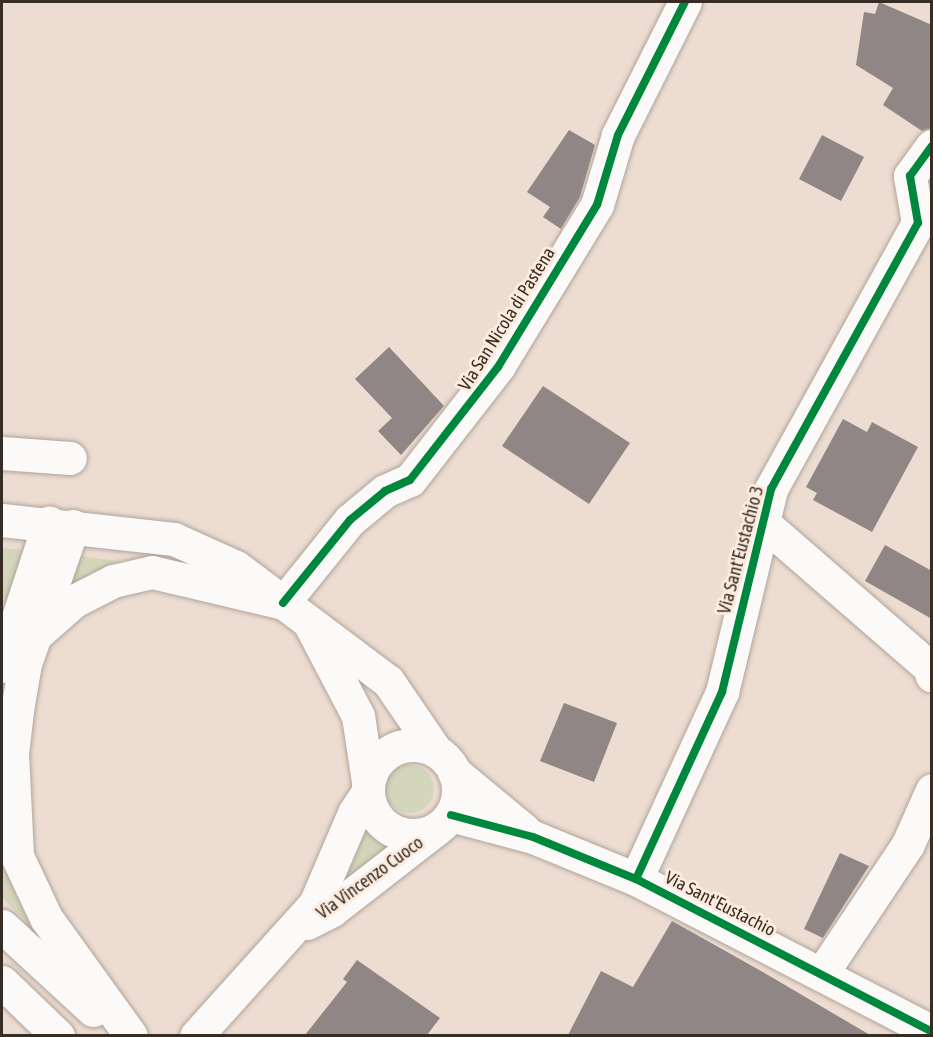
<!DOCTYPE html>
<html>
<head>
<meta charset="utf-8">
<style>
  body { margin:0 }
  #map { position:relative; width:933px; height:1037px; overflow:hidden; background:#ecdcd1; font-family:"Asap Condensed",sans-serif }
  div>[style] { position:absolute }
  .green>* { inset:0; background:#d4d6bb }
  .round { border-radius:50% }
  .building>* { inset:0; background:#908685 }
  .roads { filter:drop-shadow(0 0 2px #b0a49b) drop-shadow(0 0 2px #b0a49b) }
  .minor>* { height:33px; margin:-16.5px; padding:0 16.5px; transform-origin:16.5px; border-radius:16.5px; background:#fcfaf8 }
  .minor>.ring { margin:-16.5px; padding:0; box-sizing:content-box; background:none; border:33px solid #fcfaf8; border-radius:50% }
  .highway>* { height:33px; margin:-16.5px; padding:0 16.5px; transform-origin:16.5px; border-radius:16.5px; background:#fcfaf8 }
  .cycleway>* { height:8px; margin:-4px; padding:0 4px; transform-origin:4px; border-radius:4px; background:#00873e }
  span { translate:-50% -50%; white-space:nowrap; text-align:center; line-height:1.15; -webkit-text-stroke:6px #fcebde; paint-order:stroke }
  .street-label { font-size:18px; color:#382d25 }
  .frame { position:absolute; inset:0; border:3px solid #382d25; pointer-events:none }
</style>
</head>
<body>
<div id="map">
  <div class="green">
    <div style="clip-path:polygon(2px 548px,25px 550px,6px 610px,2px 600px)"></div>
    <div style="clip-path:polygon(74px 555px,117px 561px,62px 598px)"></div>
    <div class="round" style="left:386px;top:765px;width:48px;height:48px"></div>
    <div style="clip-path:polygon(363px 823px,392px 846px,337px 885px)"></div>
    <div style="clip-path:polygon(2px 833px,16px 896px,32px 928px,2px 897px)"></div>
  </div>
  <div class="building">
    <div style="clip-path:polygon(879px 2px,932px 25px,932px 128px,922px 131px,883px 105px,893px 88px,856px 65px,864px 12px,875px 14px)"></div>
    <div style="clip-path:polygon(569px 130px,595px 145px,580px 197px,561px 229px,543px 217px,550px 207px,527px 192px)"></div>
    <div style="clip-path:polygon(822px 135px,864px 157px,841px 201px,799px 179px)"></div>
    <div style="clip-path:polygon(389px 347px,444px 406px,401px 455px,378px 431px,392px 418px,355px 379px)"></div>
    <div style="clip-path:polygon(543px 386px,630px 443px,589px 504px,502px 446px)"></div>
    <div style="clip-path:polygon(843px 419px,867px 432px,872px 422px,918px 447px,872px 532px,813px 500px,817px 493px,806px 487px)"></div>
    <div style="clip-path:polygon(885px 545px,932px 571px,932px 619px,865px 581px)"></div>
    <div style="clip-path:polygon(564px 703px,617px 723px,594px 782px,540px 761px)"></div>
    <div style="clip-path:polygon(840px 853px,869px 866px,823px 938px,804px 929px)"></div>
    <div style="clip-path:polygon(672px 921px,761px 971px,870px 1035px,568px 1035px,601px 971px,633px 987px)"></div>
    <div style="clip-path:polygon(357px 960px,440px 1018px,427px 1035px,305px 1035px,347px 982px,343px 979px)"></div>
  </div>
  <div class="roads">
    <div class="minor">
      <div style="left:2px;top:453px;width:68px;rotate:4.2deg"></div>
      <div style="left:2px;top:520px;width:173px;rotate:6.3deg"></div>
      <div style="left:174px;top:539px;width:68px;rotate:24.3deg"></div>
      <div style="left:236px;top:567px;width:190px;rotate:36.9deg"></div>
      <div style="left:388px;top:681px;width:83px;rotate:55.7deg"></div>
      <div style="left:761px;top:521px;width:223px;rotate:41deg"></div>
      <div style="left:929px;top:667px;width:9px;rotate:72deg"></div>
      <div style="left:283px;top:603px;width:107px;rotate:-51.1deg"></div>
      <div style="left:350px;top:520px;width:45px;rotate:-39.6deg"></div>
      <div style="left:385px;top:491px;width:27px;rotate:-24deg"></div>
      <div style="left:410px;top:480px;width:143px;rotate:-52.1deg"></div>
      <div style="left:498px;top:367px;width:190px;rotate:-58.6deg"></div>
      <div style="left:597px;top:205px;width:73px;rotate:-73.3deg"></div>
      <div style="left:618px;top:135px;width:149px;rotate:-63.3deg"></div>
      <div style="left:311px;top:626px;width:102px;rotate:62.4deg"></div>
      <div style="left:358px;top:716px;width:66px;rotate:81.3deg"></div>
      <div class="ring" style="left:368px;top:745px;width:57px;height:57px"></div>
      <div style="left:454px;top:772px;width:91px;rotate:39.6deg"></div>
      <div style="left:451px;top:815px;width:85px;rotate:15deg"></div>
      <div style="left:533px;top:837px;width:111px;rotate:22.2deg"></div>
      <div style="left:636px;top:879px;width:333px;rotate:27.3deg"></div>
      <div style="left:636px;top:879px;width:206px;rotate:-65.3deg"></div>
      <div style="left:722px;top:692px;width:209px;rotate:-76.4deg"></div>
      <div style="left:771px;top:489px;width:304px;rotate:-61.1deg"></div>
      <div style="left:918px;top:223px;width:48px;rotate:-99.7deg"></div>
      <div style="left:910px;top:176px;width:37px;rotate:-54deg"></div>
      <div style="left:307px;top:923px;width:28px;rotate:-27deg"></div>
      <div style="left:332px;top:910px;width:130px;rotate:-37.8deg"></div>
      <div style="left:822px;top:973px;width:155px;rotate:-56.3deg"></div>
      <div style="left:908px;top:844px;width:59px;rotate:-66deg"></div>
      <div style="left:196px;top:1036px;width:178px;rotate:-48deg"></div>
      <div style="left:315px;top:904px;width:99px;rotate:-66.8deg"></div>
      <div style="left:354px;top:813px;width:24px;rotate:-57deg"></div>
    </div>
    <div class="highway">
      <div style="left:73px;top:526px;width:146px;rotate:109.2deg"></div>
      <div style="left:25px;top:664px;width:40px;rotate:100deg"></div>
      <div style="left:18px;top:703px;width:50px;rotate:96.8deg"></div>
      <div style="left:12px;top:753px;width:103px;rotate:87.2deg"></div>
      <div style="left:17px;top:856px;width:68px;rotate:64.9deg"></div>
      <div style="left:46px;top:918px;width:145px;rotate:54.2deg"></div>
      <div style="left:39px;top:632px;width:47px;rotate:-41.5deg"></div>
      <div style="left:74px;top:601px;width:44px;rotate:-27.1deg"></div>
      <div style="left:113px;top:581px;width:40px;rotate:-13deg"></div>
      <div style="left:152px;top:572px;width:135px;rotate:13.3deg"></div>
      <div style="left:2px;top:666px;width:151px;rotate:-71.8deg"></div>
      <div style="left:2px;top:926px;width:124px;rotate:42.7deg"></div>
      <div style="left:2px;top:982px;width:78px;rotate:44deg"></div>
    </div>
  </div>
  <div class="cycleway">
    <div style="left:283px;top:603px;width:107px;rotate:-51.1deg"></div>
    <div style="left:350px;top:520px;width:45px;rotate:-39.6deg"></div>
    <div style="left:385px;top:491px;width:27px;rotate:-24deg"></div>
    <div style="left:410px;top:480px;width:143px;rotate:-52.1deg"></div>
    <div style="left:498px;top:367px;width:190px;rotate:-58.6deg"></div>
    <div style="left:597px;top:205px;width:73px;rotate:-73.3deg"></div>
    <div style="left:618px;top:135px;width:149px;rotate:-63.3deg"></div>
    <div style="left:451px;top:815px;width:85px;rotate:15deg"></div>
    <div style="left:533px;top:837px;width:111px;rotate:22.2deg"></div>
    <div style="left:636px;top:879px;width:333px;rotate:27.3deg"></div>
    <div style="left:636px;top:879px;width:206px;rotate:-65.3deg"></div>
    <div style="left:722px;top:692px;width:209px;rotate:-76.4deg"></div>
    <div style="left:771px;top:489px;width:304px;rotate:-61.1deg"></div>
    <div style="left:918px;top:223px;width:48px;rotate:-99.7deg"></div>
    <div style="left:910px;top:176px;width:37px;rotate:-54deg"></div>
  </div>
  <div class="street-label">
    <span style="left:507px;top:319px;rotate:-58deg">Via San Nicola di Pastena</span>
    <span style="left:741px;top:550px;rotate:-75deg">Via Sant'Eustachio 3</span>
    <span style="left:370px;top:878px;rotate:-36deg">Via Vincenzo Cuoco</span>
    <span style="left:720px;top:904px;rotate:27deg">Via Sant'Eustachio</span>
  </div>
  <div class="frame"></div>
</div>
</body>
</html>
